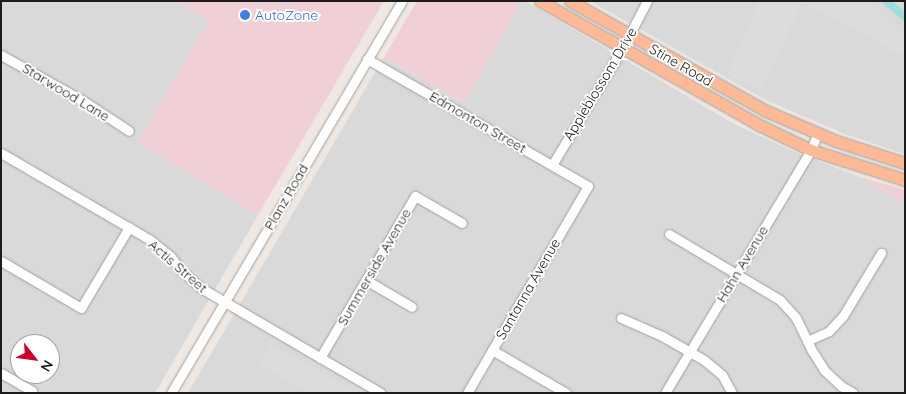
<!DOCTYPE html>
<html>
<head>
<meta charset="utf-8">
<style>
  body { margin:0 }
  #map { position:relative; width:906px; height:394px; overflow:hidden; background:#eee7e2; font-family:Quicksand,sans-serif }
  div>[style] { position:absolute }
  .residential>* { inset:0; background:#dad9d9 }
  .commercial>* { inset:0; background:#f0d0d6 }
  .parking>* { inset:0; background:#dcdcdc }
  .canal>* { height:8px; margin:-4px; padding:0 4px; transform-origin:4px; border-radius:4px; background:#a0dddd }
  .roads { filter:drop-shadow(0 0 1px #a0a0a0) drop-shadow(0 0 1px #a0a0a0) }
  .minor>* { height:9px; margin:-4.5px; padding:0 4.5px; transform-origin:4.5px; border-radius:4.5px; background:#fff }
  .major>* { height:11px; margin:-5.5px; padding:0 5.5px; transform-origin:5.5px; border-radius:5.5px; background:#feba97 }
  .dots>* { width:14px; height:14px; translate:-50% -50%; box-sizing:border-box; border:2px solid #fff; border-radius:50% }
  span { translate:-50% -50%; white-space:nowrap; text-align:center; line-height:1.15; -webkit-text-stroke:4px #fff; paint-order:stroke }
  .shop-label { font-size:14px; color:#366cbe }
  .left { translate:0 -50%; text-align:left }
  .street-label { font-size:14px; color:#1c1c1c }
  .frame { position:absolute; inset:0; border:2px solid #1c1c1c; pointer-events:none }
  .north { position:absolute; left:10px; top:334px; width:50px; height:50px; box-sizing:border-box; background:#fff; border:1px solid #a4a4a4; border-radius:50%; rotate:120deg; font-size:14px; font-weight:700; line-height:20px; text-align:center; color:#1c1c1c }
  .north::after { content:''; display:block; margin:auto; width:18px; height:22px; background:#c9002e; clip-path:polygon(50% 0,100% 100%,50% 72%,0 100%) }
</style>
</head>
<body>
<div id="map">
  <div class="residential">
    <div style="clip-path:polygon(evenodd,1px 1px,175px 1px,209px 20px,138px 142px,258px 215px,155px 393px,1px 393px,1px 1px,20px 344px,50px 344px,50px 374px,20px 374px,20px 344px)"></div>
    <div style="clip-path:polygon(521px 1px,525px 1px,734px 124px,790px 150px,857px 176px,905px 203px,905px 393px,188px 393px,384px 57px,464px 103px)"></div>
    <div style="clip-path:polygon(590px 1px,905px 1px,905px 154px,845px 134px,766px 100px)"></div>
  </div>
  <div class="commercial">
    <div style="clip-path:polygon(175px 1px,384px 1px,258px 215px,138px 142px,209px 20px)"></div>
    <div style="clip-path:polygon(417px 1px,521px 1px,464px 103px,384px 57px)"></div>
    <div style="clip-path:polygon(857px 176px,905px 190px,905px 203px)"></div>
  </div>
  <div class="parking">
    <div style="clip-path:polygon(759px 1px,868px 1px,905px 36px,905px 57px,802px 2px,762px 91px,727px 74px)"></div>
    <div style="clip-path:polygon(271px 344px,349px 388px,351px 383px,367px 393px,311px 393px,259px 364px)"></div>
  </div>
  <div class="canal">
    <div style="left:886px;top:1px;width:25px;rotate:40deg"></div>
  </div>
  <div class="roads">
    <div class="minor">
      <div style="left:1px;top:55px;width:93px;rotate:29.1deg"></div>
      <div style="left:82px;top:100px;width:56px;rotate:33.4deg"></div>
      <div style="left:367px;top:59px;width:255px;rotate:29.9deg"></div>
      <div style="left:588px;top:186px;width:240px;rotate:120.3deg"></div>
      <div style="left:1px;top:153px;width:171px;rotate:30.2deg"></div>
      <div style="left:149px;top:239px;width:28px;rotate:39deg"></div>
      <div style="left:171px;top:257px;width:16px;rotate:52deg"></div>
      <div style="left:181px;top:270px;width:27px;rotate:42deg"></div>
      <div style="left:201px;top:288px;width:208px;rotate:30.3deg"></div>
      <div style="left:552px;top:165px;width:135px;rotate:-58.9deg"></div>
      <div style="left:622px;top:49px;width:54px;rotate:-62.5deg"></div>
      <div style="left:669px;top:234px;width:129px;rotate:30.7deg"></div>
      <div style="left:780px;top:300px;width:24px;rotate:48deg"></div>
      <div style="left:796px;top:318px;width:34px;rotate:64deg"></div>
      <div style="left:811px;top:349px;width:25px;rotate:58deg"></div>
      <div style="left:824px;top:370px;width:23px;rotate:43deg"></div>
      <div style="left:841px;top:386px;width:14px;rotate:30deg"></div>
      <div style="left:1px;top:261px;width:93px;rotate:30.4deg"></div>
      <div style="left:81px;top:308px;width:94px;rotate:-59.3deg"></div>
      <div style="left:366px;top:280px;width:53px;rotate:30.4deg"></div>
      <div style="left:621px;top:318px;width:45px;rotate:23.7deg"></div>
      <div style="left:662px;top:336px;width:48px;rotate:29.7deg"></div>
      <div style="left:704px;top:360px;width:23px;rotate:40deg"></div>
      <div style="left:722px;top:375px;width:21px;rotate:61deg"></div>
      <div style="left:807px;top:341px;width:24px;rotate:-24deg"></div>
      <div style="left:829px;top:331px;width:21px;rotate:-47deg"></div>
      <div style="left:843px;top:316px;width:74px;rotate:-58.9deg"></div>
      <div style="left:492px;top:350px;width:86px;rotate:30.2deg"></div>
      <div style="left:320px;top:358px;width:188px;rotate:-59.6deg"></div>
      <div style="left:415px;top:196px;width:54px;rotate:29.9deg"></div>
      <div style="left:1px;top:373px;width:36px;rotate:30deg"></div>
      <div style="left:32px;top:391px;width:2px;rotate:117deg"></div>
      <div style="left:171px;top:393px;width:455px;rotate:-59.5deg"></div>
      <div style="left:665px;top:393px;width:283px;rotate:-59deg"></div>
      <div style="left:811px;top:150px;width:17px;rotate:-69deg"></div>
    </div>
    <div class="major">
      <div style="left:540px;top:1px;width:249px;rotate:29.5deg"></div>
      <div style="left:757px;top:124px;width:60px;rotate:25.7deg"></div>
      <div style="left:811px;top:150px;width:99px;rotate:17.7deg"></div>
      <div style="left:570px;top:1px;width:223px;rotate:29.3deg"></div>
      <div style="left:764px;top:110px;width:78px;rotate:23.3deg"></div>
      <div style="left:836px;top:141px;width:72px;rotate:17.7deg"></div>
    </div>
  </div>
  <div class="dots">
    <div style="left:245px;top:15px;background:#3f7fe0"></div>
  </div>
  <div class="shop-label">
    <span class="left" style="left:255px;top:15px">AutoZone</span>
  </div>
  <div class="street-label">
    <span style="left:681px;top:65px;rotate:30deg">Stine Road</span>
    <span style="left:600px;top:84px;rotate:-59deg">Appleblossom Drive</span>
    <span style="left:66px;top:92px;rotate:31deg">Starwood Lane</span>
    <span style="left:478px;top:122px;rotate:30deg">Edmonton Street</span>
    <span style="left:286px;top:197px;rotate:-60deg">Planz Road</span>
    <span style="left:742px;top:264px;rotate:-59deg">Hahn Avenue</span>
    <span style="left:178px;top:266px;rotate:41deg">Actis Street</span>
    <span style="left:374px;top:267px;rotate:-60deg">Summerside Avenue</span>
    <span style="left:528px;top:289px;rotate:-60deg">Santanna Avenue</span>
  </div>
  <div class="frame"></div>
  <div class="north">N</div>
</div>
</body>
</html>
